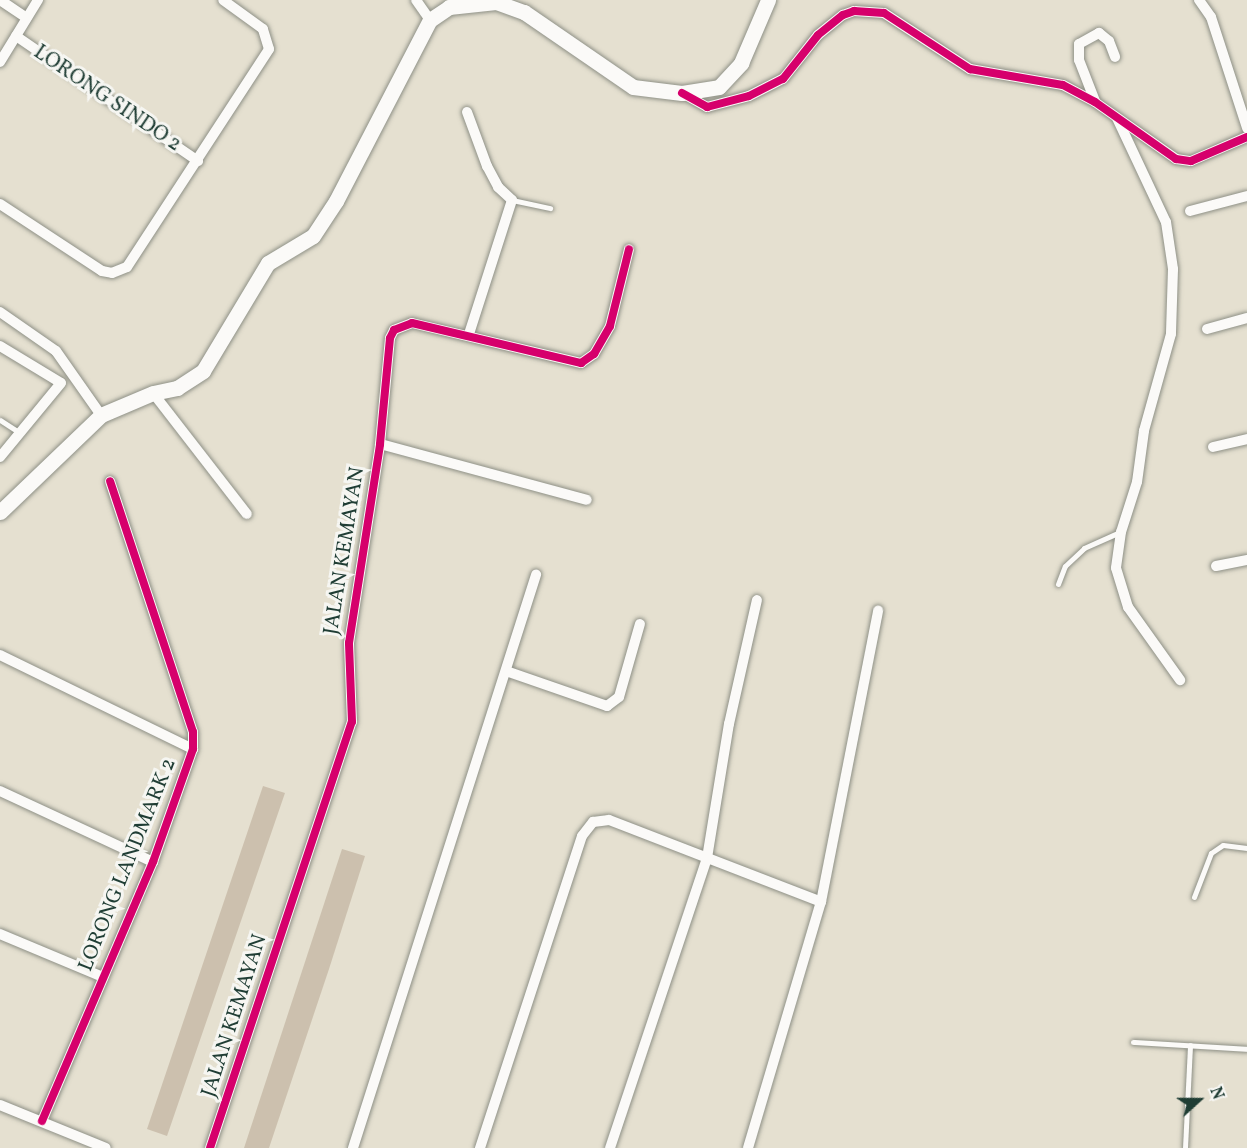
<!DOCTYPE html>
<html>
<head>
<meta charset="utf-8">
<style>
  body { margin:0 }
  #map { position:relative; width:1247px; height:1148px; overflow:hidden; background:#e5e0d0; font-family:Vollkorn,serif }
  div>[style] { position:absolute }
  .building>* { inset:0; background:#ccc0ae }
  .roads { filter:drop-shadow(0 0 2px #8e9086) drop-shadow(0 0 2px #8e9086) }
  .service>* { height:5px; margin:-2.5px; padding:0 2.5px; transform-origin:2.5px; border-radius:2.5px; background:#fbfaf8 }
  .minor>* { height:10px; margin:-5px; padding:0 5px; transform-origin:5px; border-radius:5px; background:#fbfaf8 }
  .secondary>* { height:15px; margin:-7.5px; padding:0 7.5px; transform-origin:7.5px; border-radius:7.5px; background:#fbfaf8 }
  .cycleway>* { height:8px; margin:-4px; padding:0 4px; transform-origin:4px; border-radius:4px; background:#d6006c }
  span { translate:-50% -50%; white-space:nowrap; text-align:center; line-height:1.15; -webkit-text-stroke:6px #f6f6f2; paint-order:stroke }
  .street-label { font-size:21px; color:#1f3d34 }
  .north { position:absolute; left:1169px; top:1070px; width:60px; height:60px; -webkit-text-stroke:4px #f6f6f2; paint-order:stroke; rotate:69deg; font-size:16px; font-weight:700; line-height:24px; text-align:center; color:#1f3d34 }
  .north::after { content:''; display:block; margin:auto; width:21px; height:27px; background:#1f3d34; clip-path:polygon(50% 0,100% 100%,50% 72%,0 100%) }
</style>
</head>
<body>
<div id="map">
  <div class="building">
    <div style="clip-path:polygon(263px 786px,285px 793px,167px 1136px,147px 1129px)"></div>
    <div style="clip-path:polygon(342px 849px,365px 856px,329px 969px,269px 1148px,244px 1148px)"></div>
  </div>
  <div class="roads">
    <div class="service">
      <div style="left:512px;top:200px;width:39px;rotate:12deg"></div>
      <div style="left:0;top:420px;width:24px;rotate:33deg"></div>
      <div style="left:1058px;top:584px;width:19px;rotate:-69deg"></div>
      <div style="left:1065px;top:566px;width:26px;rotate:-43deg"></div>
      <div style="left:1084px;top:548px;width:39px;rotate:-24deg"></div>
      <div style="left:1194px;top:897px;width:47px;rotate:-68.9deg"></div>
      <div style="left:1211px;top:853px;width:14px;rotate:-34deg"></div>
      <div style="left:1223px;top:845px;width:24px;rotate:7deg"></div>
      <div style="left:1133px;top:1042px;width:114px;rotate:3.5deg"></div>
      <div style="left:1185px;top:1148px;width:103px;rotate:-87.2deg"></div>
    </div>
    <div class="minor">
      <div style="left:0;top:0;width:32px;rotate:34deg"></div>
      <div style="left:416px;top:0;width:24px;rotate:55deg"></div>
      <div style="left:1199px;top:0;width:21px;rotate:55deg"></div>
      <div style="left:1211px;top:17px;width:117px;rotate:72deg"></div>
      <div style="left:16px;top:36px;width:221px;rotate:34.5deg"></div>
      <div style="left:0;top:62px;width:73px;rotate:-58.5deg"></div>
      <div style="left:682px;top:93px;width:29px;rotate:29deg"></div>
      <div style="left:707px;top:107px;width:43px;rotate:-14.7deg"></div>
      <div style="left:749px;top:96px;width:38px;rotate:-27deg"></div>
      <div style="left:783px;top:79px;width:56px;rotate:-51.5deg"></div>
      <div style="left:818px;top:35px;width:32px;rotate:-39deg"></div>
      <div style="left:843px;top:15px;width:12px;rotate:-20deg"></div>
      <div style="left:854px;top:11px;width:30px;rotate:4deg"></div>
      <div style="left:884px;top:13px;width:103px;rotate:33.1deg"></div>
      <div style="left:970px;top:69px;width:94px;rotate:9.8deg"></div>
      <div style="left:1063px;top:85px;width:36px;rotate:28deg"></div>
      <div style="left:1095px;top:102px;width:99px;rotate:35.1deg"></div>
      <div style="left:1176px;top:159px;width:15px;rotate:8deg"></div>
      <div style="left:1191px;top:161px;width:61px;rotate:-23.2deg"></div>
      <div style="left:1095px;top:101px;width:44px;rotate:-111.3deg"></div>
      <div style="left:1079px;top:60px;width:16px;rotate:-90deg"></div>
      <div style="left:1079px;top:44px;width:23px;rotate:-29deg"></div>
      <div style="left:1099px;top:33px;width:13px;rotate:39deg"></div>
      <div style="left:1109px;top:41px;width:17px;rotate:69deg"></div>
      <div style="left:467px;top:112px;width:58px;rotate:69.7deg"></div>
      <div style="left:487px;top:166px;width:24px;rotate:62deg"></div>
      <div style="left:498px;top:187px;width:19px;rotate:43deg"></div>
      <div style="left:512px;top:200px;width:141px;rotate:107.8deg"></div>
      <div style="left:1117px;top:118px;width:115px;rotate:64.8deg"></div>
      <div style="left:1166px;top:222px;width:48px;rotate:81.5deg"></div>
      <div style="left:1173px;top:269px;width:65px;rotate:91.8deg"></div>
      <div style="left:1171px;top:334px;width:101px;rotate:105.6deg"></div>
      <div style="left:1144px;top:431px;width:51px;rotate:97.8deg"></div>
      <div style="left:1137px;top:482px;width:52px;rotate:107.7deg"></div>
      <div style="left:1121px;top:532px;width:36px;rotate:98deg"></div>
      <div style="left:1116px;top:568px;width:41px;rotate:72.9deg"></div>
      <div style="left:1128px;top:607px;width:90px;rotate:54.5deg"></div>
      <div style="left:0;top:204px;width:122px;rotate:33.3deg"></div>
      <div style="left:102px;top:271px;width:10px;rotate:11deg"></div>
      <div style="left:112px;top:273px;width:16px;rotate:-22deg"></div>
      <div style="left:127px;top:267px;width:260px;rotate:-56.9deg"></div>
      <div style="left:269px;top:49px;width:21px;rotate:-107deg"></div>
      <div style="left:263px;top:29px;width:49px;rotate:-144.1deg"></div>
      <div style="left:1190px;top:211px;width:59px;rotate:-14.7deg"></div>
      <div style="left:0;top:312px;width:68px;rotate:34.9deg"></div>
      <div style="left:56px;top:351px;width:78px;rotate:54.9deg"></div>
      <div style="left:1207px;top:329px;width:41px;rotate:-15.4deg"></div>
      <div style="left:0;top:346px;width:71px;rotate:31.2deg"></div>
      <div style="left:61px;top:383px;width:96px;rotate:129.5deg"></div>
      <div style="left:153px;top:393px;width:153px;rotate:52.2deg"></div>
      <div style="left:380px;top:444px;width:214px;rotate:15.1deg"></div>
      <div style="left:1213px;top:447px;width:35px;rotate:-13deg"></div>
      <div style="left:1216px;top:566px;width:32px;rotate:-11deg"></div>
      <div style="left:0;top:655px;width:215px;rotate:26deg"></div>
      <div style="left:506px;top:671px;width:107px;rotate:19.1deg"></div>
      <div style="left:607px;top:706px;width:15px;rotate:-37deg"></div>
      <div style="left:619px;top:697px;width:76px;rotate:-74deg"></div>
      <div style="left:0;top:791px;width:169px;rotate:24.9deg"></div>
      <div style="left:0;top:934px;width:112px;rotate:22.7deg"></div>
      <div style="left:0;top:1105px;width:114px;rotate:22.1deg"></div>
      <div style="left:42px;top:1121px;width:282px;rotate:-66.8deg"></div>
      <div style="left:153px;top:862px;width:120px;rotate:-70.5deg"></div>
      <div style="left:193px;top:749px;width:17px;rotate:-90deg"></div>
      <div style="left:193px;top:732px;width:264px;rotate:-108.3deg"></div>
      <div style="left:210px;top:1148px;width:449px;rotate:-71.6deg"></div>
      <div style="left:352px;top:722px;width:79px;rotate:-92.2deg"></div>
      <div style="left:349px;top:643px;width:201px;rotate:-81.1deg"></div>
      <div style="left:380px;top:444px;width:106px;rotate:-84.6deg"></div>
      <div style="left:390px;top:338px;width:9px;rotate:-63deg"></div>
      <div style="left:394px;top:330px;width:19px;rotate:-21deg"></div>
      <div style="left:412px;top:323px;width:174px;rotate:13.3deg"></div>
      <div style="left:581px;top:363px;width:16px;rotate:-35deg"></div>
      <div style="left:594px;top:354px;width:32px;rotate:-60deg"></div>
      <div style="left:610px;top:326px;width:79px;rotate:-76.1deg"></div>
      <div style="left:353px;top:1148px;width:602px;rotate:-72.29deg"></div>
      <div style="left:480px;top:1148px;width:328px;rotate:-71.9deg"></div>
      <div style="left:582px;top:836px;width:18px;rotate:-52deg"></div>
      <div style="left:593px;top:822px;width:16px;rotate:-7deg"></div>
      <div style="left:609px;top:820px;width:227px;rotate:21.1deg"></div>
      <div style="left:610px;top:1148px;width:306px;rotate:-71.5deg"></div>
      <div style="left:707px;top:858px;width:136px;rotate:-80.7deg"></div>
      <div style="left:729px;top:724px;width:127px;rotate:-77.3deg"></div>
      <div style="left:748px;top:1148px;width:257px;rotate:-73.5deg"></div>
      <div style="left:821px;top:902px;width:297px;rotate:-78.9deg"></div>
    </div>
    <div class="secondary">
      <div style="left:0;top:512px;width:140px;rotate:-43.8deg"></div>
      <div style="left:101px;top:415px;width:56px;rotate:-22.9deg"></div>
      <div style="left:153px;top:393px;width:25px;rotate:-12deg"></div>
      <div style="left:177px;top:388px;width:31px;rotate:-33deg"></div>
      <div style="left:203px;top:371px;width:126px;rotate:-59deg"></div>
      <div style="left:268px;top:263px;width:52px;rotate:-31deg"></div>
      <div style="left:313px;top:236px;width:42px;rotate:-56.7deg"></div>
      <div style="left:336px;top:201px;width:204px;rotate:-62.6deg"></div>
      <div style="left:430px;top:20px;width:23px;rotate:-34deg"></div>
      <div style="left:449px;top:7px;width:47px;rotate:-6.1deg"></div>
      <div style="left:496px;top:2px;width:30px;rotate:20deg"></div>
      <div style="left:524px;top:12px;width:132px;rotate:34.5deg"></div>
      <div style="left:633px;top:87px;width:49px;rotate:7deg"></div>
      <div style="left:682px;top:93px;width:37px;rotate:-9deg"></div>
      <div style="left:719px;top:87px;width:33px;rotate:-47deg"></div>
      <div style="left:741px;top:63px;width:69px;rotate:-66.8deg"></div>
    </div>
  </div>
  <div class="cycleway">
    <div style="left:682px;top:93px;width:29px;rotate:29deg"></div>
    <div style="left:707px;top:107px;width:43px;rotate:-14.7deg"></div>
    <div style="left:749px;top:96px;width:38px;rotate:-27deg"></div>
    <div style="left:783px;top:79px;width:56px;rotate:-51.5deg"></div>
    <div style="left:818px;top:35px;width:32px;rotate:-39deg"></div>
    <div style="left:843px;top:15px;width:12px;rotate:-20deg"></div>
    <div style="left:854px;top:11px;width:30px;rotate:4deg"></div>
    <div style="left:884px;top:13px;width:103px;rotate:33.1deg"></div>
    <div style="left:970px;top:69px;width:94px;rotate:9.8deg"></div>
    <div style="left:1063px;top:85px;width:36px;rotate:28deg"></div>
    <div style="left:1095px;top:102px;width:99px;rotate:35.1deg"></div>
    <div style="left:1176px;top:159px;width:15px;rotate:8deg"></div>
    <div style="left:1191px;top:161px;width:61px;rotate:-23.2deg"></div>
    <div style="left:42px;top:1121px;width:282px;rotate:-66.8deg"></div>
    <div style="left:153px;top:862px;width:120px;rotate:-70.5deg"></div>
    <div style="left:193px;top:749px;width:17px;rotate:-90deg"></div>
    <div style="left:193px;top:732px;width:264px;rotate:-108.3deg"></div>
    <div style="left:210px;top:1148px;width:449px;rotate:-71.6deg"></div>
    <div style="left:352px;top:722px;width:79px;rotate:-92.2deg"></div>
    <div style="left:349px;top:643px;width:201px;rotate:-81.1deg"></div>
    <div style="left:380px;top:444px;width:106px;rotate:-84.6deg"></div>
    <div style="left:390px;top:338px;width:9px;rotate:-63deg"></div>
    <div style="left:394px;top:330px;width:19px;rotate:-21deg"></div>
    <div style="left:412px;top:323px;width:174px;rotate:13.3deg"></div>
    <div style="left:581px;top:363px;width:16px;rotate:-35deg"></div>
    <div style="left:594px;top:354px;width:32px;rotate:-60deg"></div>
    <div style="left:610px;top:326px;width:79px;rotate:-76.1deg"></div>
  </div>
  <div class="street-label">
    <span style="left:107px;top:99px;rotate:34deg">LORONG SINDO 2</span>
    <span style="left:345px;top:551px;rotate:-81deg">JALAN KEMAYAN</span>
    <span style="left:128px;top:865px;rotate:-68deg">LORONG LANDMARK 2</span>
    <span style="left:235px;top:1016px;rotate:-72deg">JALAN KEMAYAN</span>
  </div>
  <div class="north">N</div>
</div>
</body>
</html>
